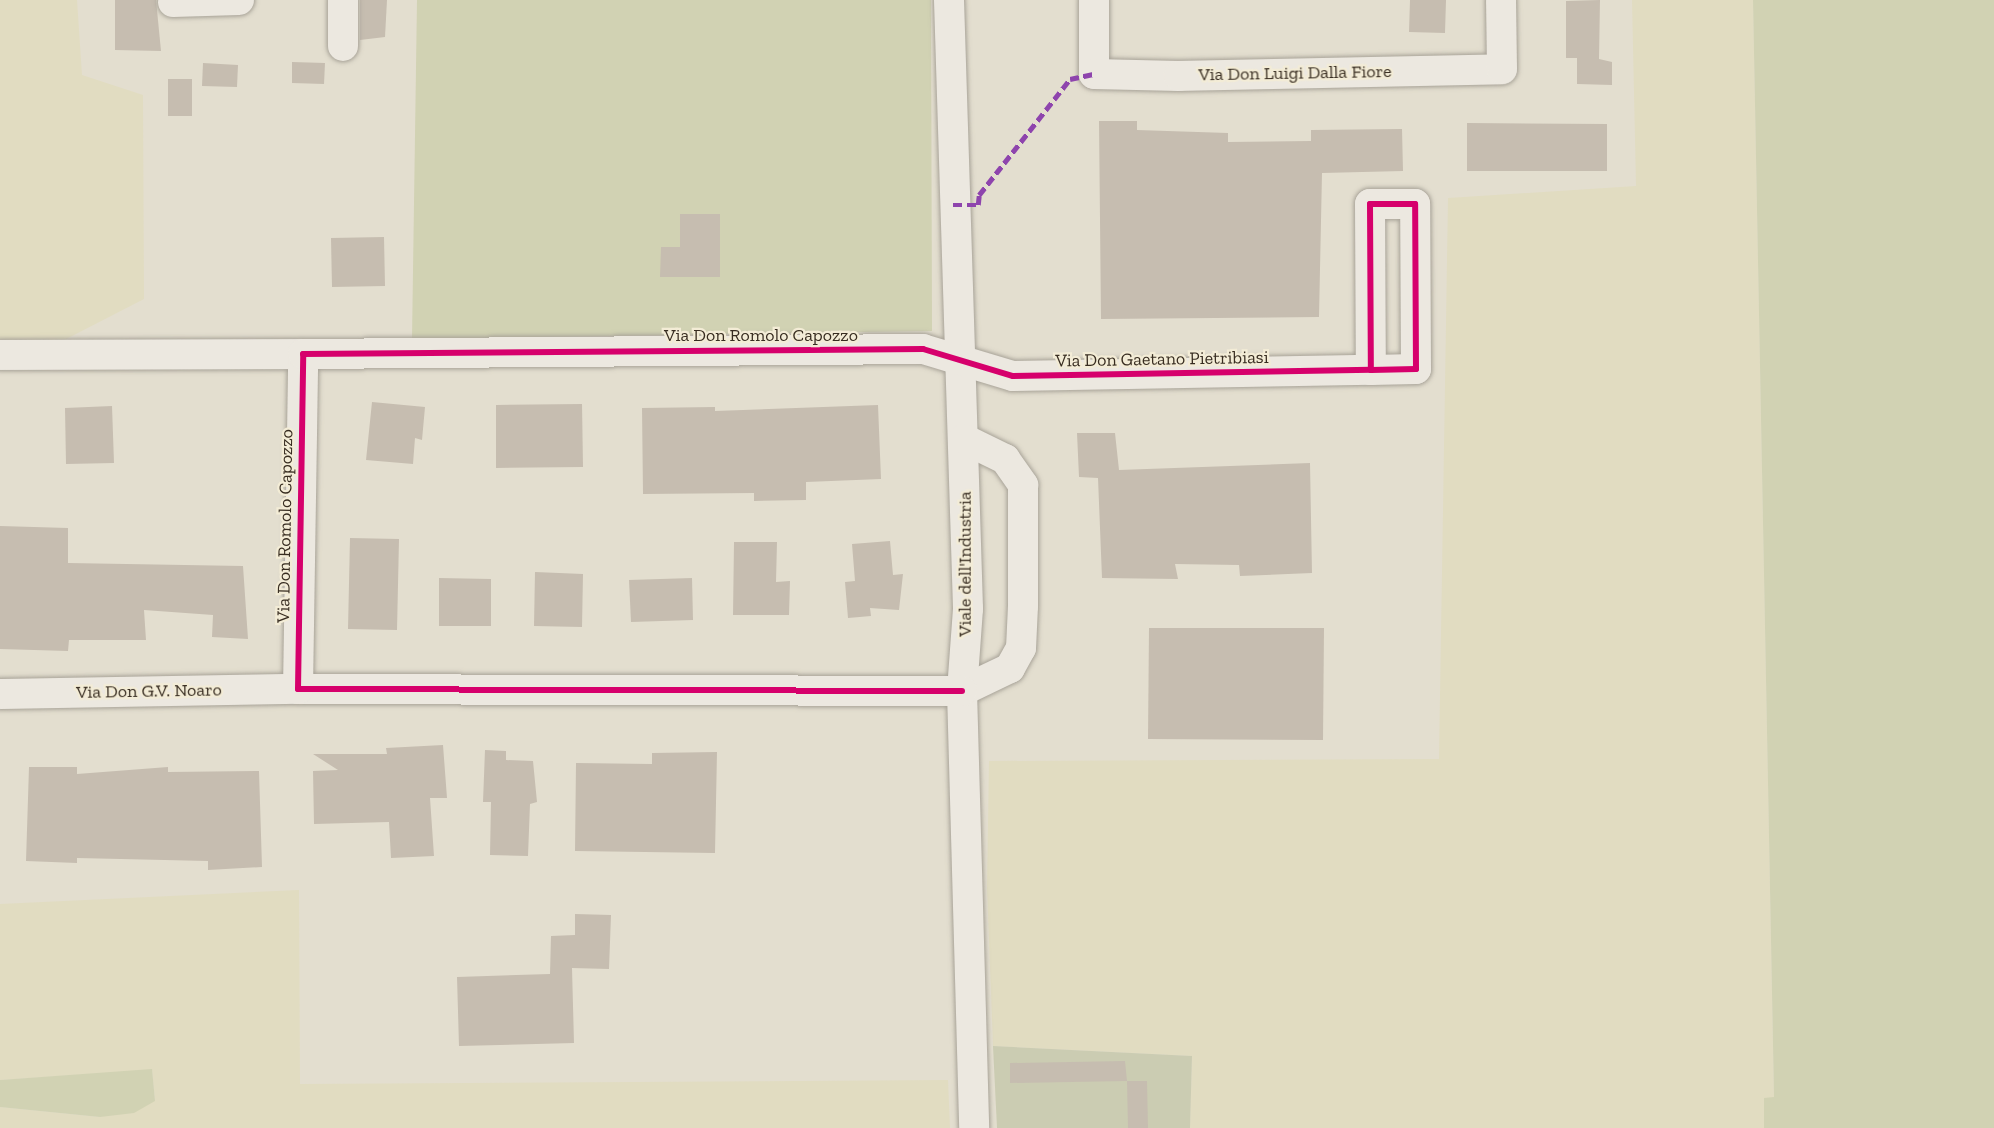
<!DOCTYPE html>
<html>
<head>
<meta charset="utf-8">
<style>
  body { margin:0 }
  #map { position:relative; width:1994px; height:1128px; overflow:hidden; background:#e3decf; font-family:"Zilla Slab",serif }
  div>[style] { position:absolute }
  .farmland>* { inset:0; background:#e1dcc1 }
  .green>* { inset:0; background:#d1d2b3 }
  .cemetery>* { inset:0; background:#cbccb2 }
  .building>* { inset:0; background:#c6bdb0 }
  .roads { filter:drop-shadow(0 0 2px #a8a398) drop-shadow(0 0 2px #a8a398) }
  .minor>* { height:30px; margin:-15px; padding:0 15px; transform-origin:15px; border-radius:15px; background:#ece8e0 }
  .quiet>* { height:4.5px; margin-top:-2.25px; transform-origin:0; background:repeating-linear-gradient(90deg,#8e44ad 0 9px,transparent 0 13.5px) }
  .cycleway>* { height:6px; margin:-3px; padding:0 3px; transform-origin:3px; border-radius:3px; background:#d6006c }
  span { translate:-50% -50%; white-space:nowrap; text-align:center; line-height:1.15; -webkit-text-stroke:4.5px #f3ecd6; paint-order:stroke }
  .street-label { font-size:18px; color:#372c20 }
</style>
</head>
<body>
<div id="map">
  <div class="farmland">
    <div style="clip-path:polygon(0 0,77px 0,82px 75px,143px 95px,144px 299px,39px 353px,0 363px)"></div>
    <div style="clip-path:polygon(1632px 0,1753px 0,1774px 1098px,1764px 1098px,1764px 1128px,1190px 1128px,1192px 1056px,993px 1046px,987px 887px,989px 761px,1439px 759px,1448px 198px,1636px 186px)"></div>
    <div style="clip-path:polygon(299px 890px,300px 1084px,948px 1080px,950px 1128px,0 1128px,0 1107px,100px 1117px,155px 1100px,152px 1070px,0 1080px,0 904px)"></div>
  </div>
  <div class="green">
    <div style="clip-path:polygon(417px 0,931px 0,932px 331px,412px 339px)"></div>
    <div style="clip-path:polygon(1753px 0,1994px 0,1994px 1128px,1764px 1128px,1764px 1098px,1774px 1097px)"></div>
    <div style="clip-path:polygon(152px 1069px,155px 1101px,134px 1113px,100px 1117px,0 1107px,0 1080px)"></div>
  </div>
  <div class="cemetery">
    <div style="clip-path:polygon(993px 1046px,1192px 1056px,1190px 1128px,997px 1128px)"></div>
  </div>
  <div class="building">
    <div style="clip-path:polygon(115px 0,156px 0,161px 51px,115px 50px)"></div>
    <div style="clip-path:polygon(360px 0,387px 0,385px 37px,360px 40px)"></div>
    <div style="clip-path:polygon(1410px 0,1446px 0,1445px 33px,1409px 32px)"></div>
    <div style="clip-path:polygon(1600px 0,1599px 59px,1612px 62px,1612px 85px,1577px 84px,1577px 58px,1566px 58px,1566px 1px)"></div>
    <div style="clip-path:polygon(292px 62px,325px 63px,324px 84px,292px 83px)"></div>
    <div style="clip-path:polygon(203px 63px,238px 65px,237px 87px,202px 86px)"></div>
    <div style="clip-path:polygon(168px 79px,192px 79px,192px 116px,168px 116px)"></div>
    <div style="clip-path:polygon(1099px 121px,1137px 121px,1137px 130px,1228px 133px,1228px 142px,1311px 141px,1311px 130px,1402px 129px,1403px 171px,1322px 173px,1319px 317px,1101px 319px)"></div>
    <div style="clip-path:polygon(1467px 123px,1607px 124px,1607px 171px,1467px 171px)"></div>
    <div style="clip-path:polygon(680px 214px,720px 214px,720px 277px,660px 277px,661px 247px,680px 247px)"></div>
    <div style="clip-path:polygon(384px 237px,385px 286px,332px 287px,331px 238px)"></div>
    <div style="clip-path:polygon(372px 402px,425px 407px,422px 440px,415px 438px,413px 464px,366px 460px)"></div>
    <div style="clip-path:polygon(582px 404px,583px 467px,496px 468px,496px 405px)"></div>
    <div style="clip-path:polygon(878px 405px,881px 479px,806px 482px,806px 500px,754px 501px,754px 493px,643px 494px,642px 408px,715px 407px,715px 411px)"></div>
    <div style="clip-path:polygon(112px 406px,114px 463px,66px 464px,65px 408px)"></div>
    <div style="clip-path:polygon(1077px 433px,1115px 433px,1119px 470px,1310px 463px,1312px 573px,1240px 576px,1239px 565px,1175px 564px,1178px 579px,1102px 578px,1098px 478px,1079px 477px)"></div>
    <div style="clip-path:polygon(0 526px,68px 528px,68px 563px,243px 566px,248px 639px,212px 637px,213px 615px,144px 610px,146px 640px,69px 640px,68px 651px,0 649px)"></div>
    <div style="clip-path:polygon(350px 538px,399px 539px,397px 630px,348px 629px)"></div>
    <div style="clip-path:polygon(890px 541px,893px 575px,903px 574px,899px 610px,870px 608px,871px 616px,848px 618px,845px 582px,855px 581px,852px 544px)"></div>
    <div style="clip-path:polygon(734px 542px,777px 542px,776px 582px,790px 581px,789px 615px,733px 615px)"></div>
    <div style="clip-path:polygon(535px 572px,583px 574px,582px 627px,534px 626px)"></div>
    <div style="clip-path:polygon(439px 578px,491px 579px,491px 626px,439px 626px)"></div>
    <div style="clip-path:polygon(692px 578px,693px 620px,631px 622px,629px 580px)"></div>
    <div style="clip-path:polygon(1149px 628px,1324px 628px,1323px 740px,1148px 739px)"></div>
    <div style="clip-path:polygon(443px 745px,447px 798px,430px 798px,434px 856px,391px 858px,389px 822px,314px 824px,313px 771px,338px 770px,313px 754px,387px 754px,386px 748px)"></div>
    <div style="clip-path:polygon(485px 750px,506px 751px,506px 760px,533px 761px,537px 802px,530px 804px,528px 856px,490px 855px,491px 802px,483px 802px)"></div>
    <div style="clip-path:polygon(717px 752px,715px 853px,575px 851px,576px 763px,652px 764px,652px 753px)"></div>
    <div style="clip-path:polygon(29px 767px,77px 767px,77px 774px,168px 767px,168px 772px,259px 771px,262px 867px,208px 870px,208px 861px,77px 858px,77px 863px,26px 861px)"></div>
    <div style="clip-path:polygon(575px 914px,611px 915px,609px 969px,572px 968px,574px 1043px,459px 1046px,457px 977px,550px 974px,551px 936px,575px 935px)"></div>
    <div style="clip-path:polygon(1125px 1061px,1127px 1081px,1010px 1083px,1010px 1063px)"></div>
    <div style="clip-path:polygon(1127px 1081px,1147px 1081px,1148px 1128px,1128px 1128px)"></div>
  </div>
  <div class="roads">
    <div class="minor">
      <div style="left:949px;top:0;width:609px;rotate:88.21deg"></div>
      <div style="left:968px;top:609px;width:82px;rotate:94.2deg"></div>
      <div style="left:962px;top:691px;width:437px;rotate:88.4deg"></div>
      <div style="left:1094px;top:0;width:74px;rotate:90deg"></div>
      <div style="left:1094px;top:74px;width:85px;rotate:1.3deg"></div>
      <div style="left:1179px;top:76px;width:323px;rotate:-1.2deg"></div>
      <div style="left:1502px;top:69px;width:69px;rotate:-90.8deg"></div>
      <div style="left:173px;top:2px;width:66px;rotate:-1.7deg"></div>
      <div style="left:343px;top:46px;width:46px;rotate:-90deg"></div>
      <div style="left:0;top:355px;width:303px;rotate:-0.2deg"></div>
      <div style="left:964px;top:439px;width:46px;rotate:26deg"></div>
      <div style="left:1005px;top:459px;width:32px;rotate:55deg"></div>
      <div style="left:1023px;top:485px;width:121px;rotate:90deg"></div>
      <div style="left:1023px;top:606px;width:42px;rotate:92.7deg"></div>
      <div style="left:1021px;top:648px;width:23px;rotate:119deg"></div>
      <div style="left:1010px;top:668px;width:53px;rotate:154.4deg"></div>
      <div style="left:962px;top:691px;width:664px;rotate:-179.83deg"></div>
      <div style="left:298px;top:689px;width:335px;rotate:-89.1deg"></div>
      <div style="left:303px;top:354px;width:620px;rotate:-0.46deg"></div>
      <div style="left:923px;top:349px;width:94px;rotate:16.7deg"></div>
      <div style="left:1013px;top:376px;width:358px;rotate:-1deg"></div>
      <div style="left:1371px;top:370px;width:45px;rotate:-1.3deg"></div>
      <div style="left:1416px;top:369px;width:165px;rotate:-90.3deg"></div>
      <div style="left:1415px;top:204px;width:45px;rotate:180deg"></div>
      <div style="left:1370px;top:204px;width:166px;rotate:89.7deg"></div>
      <div style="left:0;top:694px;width:298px;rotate:-1deg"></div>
    </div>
  </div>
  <div class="quiet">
    <div style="left:953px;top:205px;width:25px"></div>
    <div style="left:978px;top:205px;width:10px;rotate:-84deg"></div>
    <div style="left:979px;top:195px;width:147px;rotate:-51.9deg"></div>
    <div style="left:1070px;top:79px;width:25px;rotate:-12deg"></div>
  </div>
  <div class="cycleway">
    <div style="left:962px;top:691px;width:664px;rotate:-179.83deg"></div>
    <div style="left:298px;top:689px;width:335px;rotate:-89.1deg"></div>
    <div style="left:303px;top:354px;width:620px;rotate:-0.46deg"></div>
    <div style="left:923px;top:349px;width:94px;rotate:16.7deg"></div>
    <div style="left:1013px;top:376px;width:358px;rotate:-1deg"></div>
    <div style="left:1371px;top:370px;width:45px;rotate:-1.3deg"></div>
    <div style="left:1416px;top:369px;width:165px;rotate:-90.3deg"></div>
    <div style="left:1415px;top:204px;width:45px;rotate:180deg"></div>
    <div style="left:1370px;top:204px;width:166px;rotate:89.7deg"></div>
  </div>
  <div class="street-label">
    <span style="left:1295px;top:73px;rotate:-1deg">Via Don Luigi Dalla Fiore</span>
    <span style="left:761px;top:335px">Via Don Romolo Capozzo</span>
    <span style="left:1162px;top:359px;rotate:-1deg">Via Don Gaetano Pietribiasi</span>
    <span style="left:285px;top:526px;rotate:-89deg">Via Don Romolo Capozzo</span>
    <span style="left:965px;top:564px;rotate:-90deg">Viale dell'Industria</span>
    <span style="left:149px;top:691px;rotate:-1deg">Via Don G.V. Noaro</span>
  </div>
</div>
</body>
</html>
